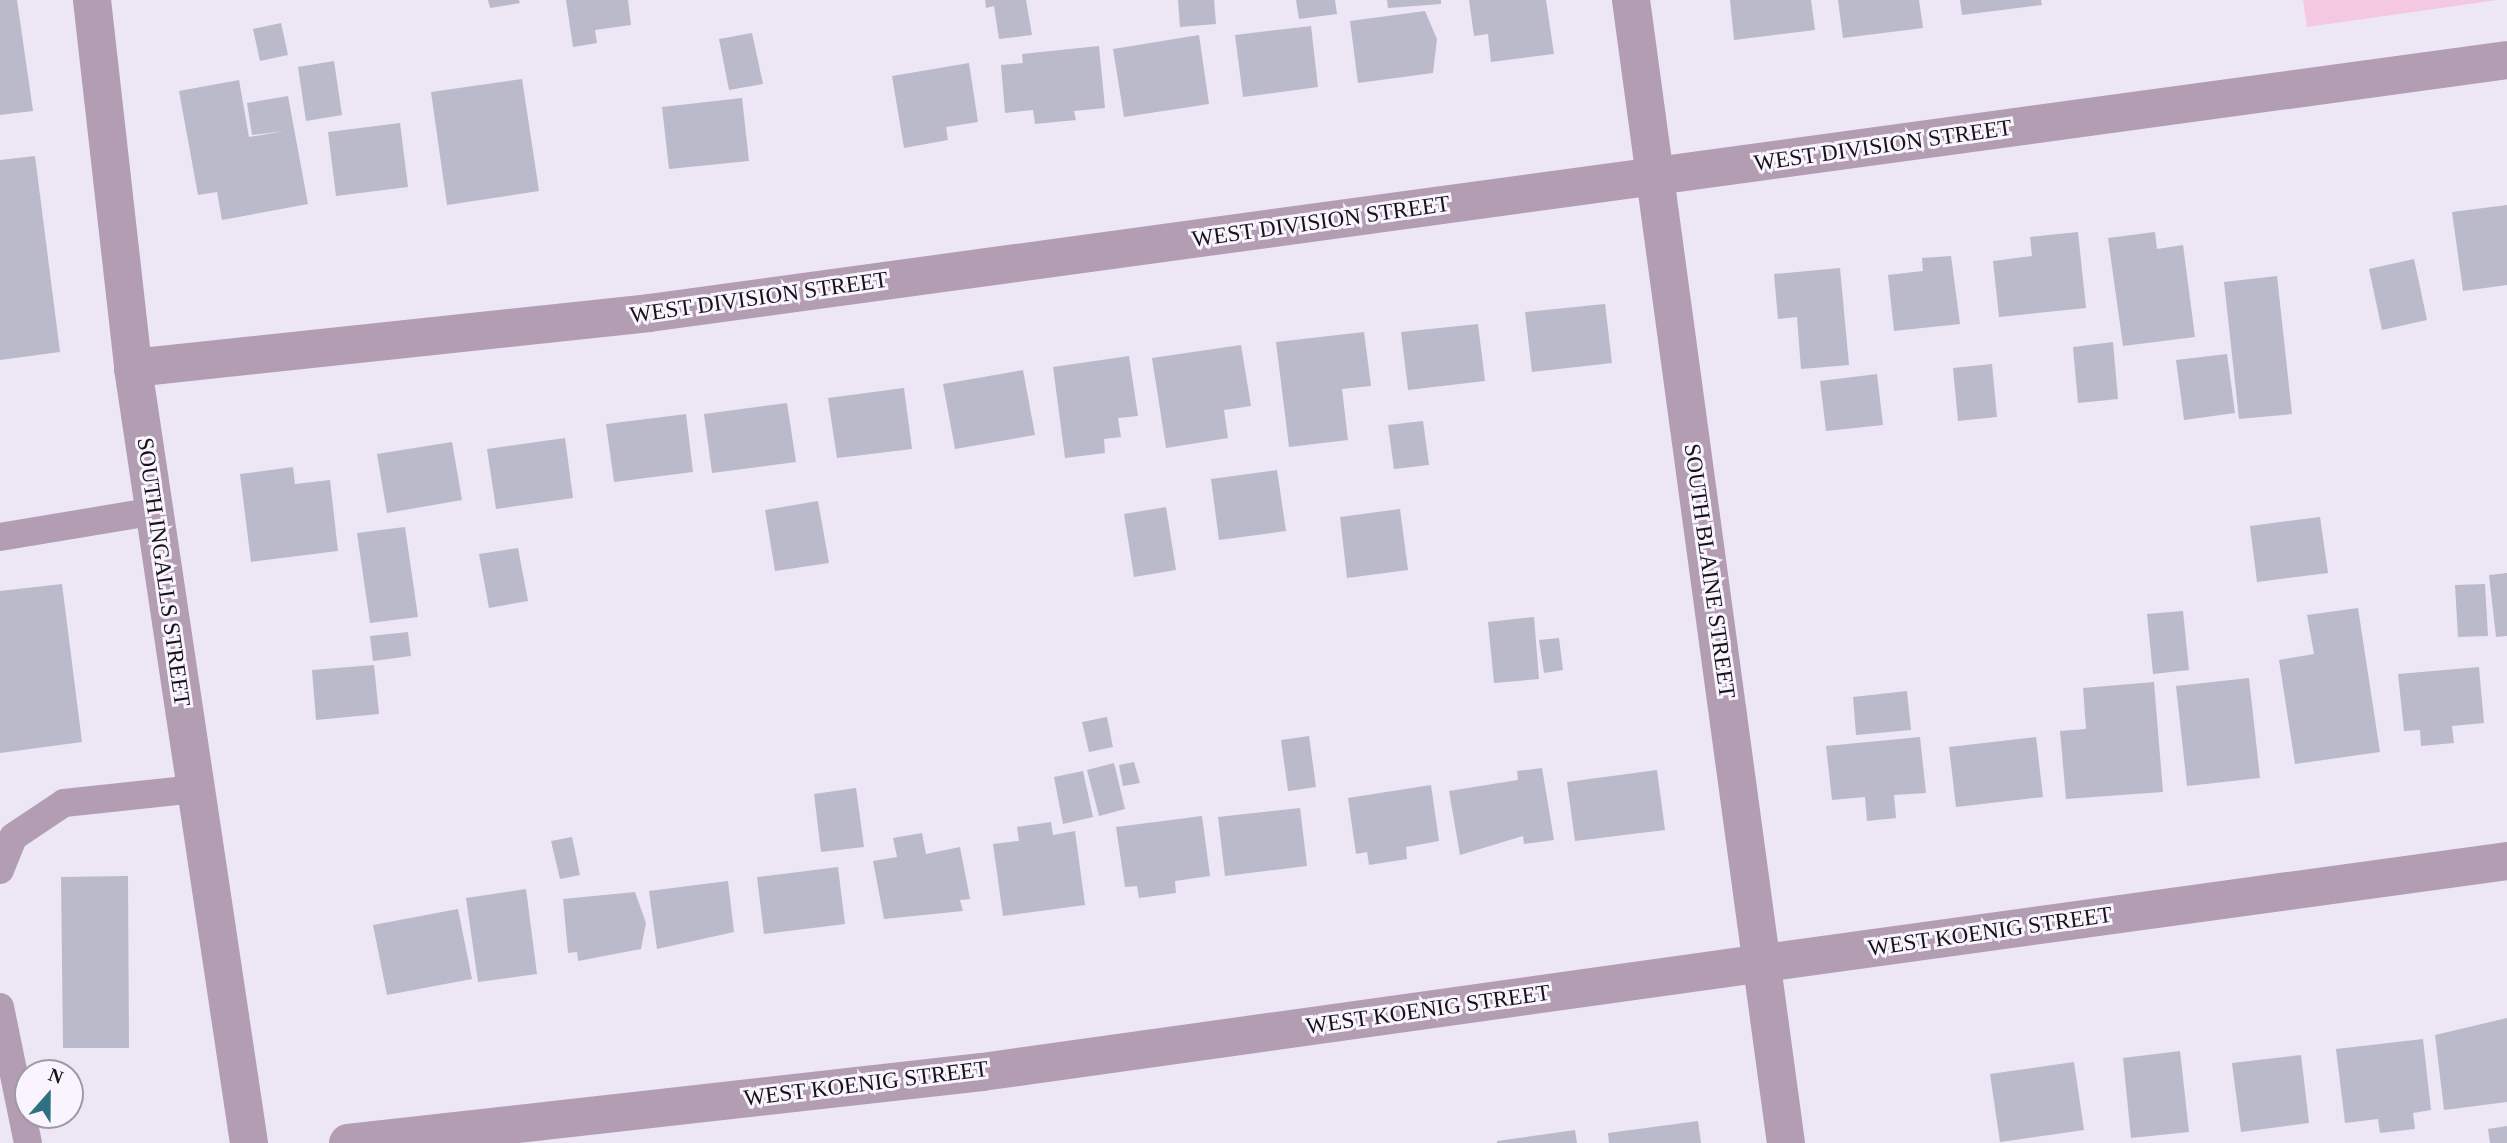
<!DOCTYPE html>
<html>
<head>
<meta charset="utf-8">
<style>
  body { margin:0 }
  #map { position:relative; width:2507px; height:1143px; overflow:hidden; background:#ede6f5; font-family:Georgia,serif }
  div>[style] { position:absolute }
  .green>* { inset:0; background:#f5c8e2 }
  .building>* { inset:0; background:#bbbaca }
  .service>* { height:28px; margin:-14px; padding:0 14px; transform-origin:14px; border-radius:14px; background:#b29db3 }
  .minor>* { height:38px; margin:-19px; padding:0 19px; transform-origin:19px; border-radius:19px; background:#b29db3 }
  .tertiary>* { height:38px; margin:-19px; padding:0 19px; transform-origin:19px; border-radius:19px; background:#b29db3 }
  span { translate:-50% -50%; white-space:nowrap; text-align:center; line-height:1.15; -webkit-text-stroke:6px #f9f4fe; paint-order:stroke }
  .street-label { font-size:23px; color:#161318 }
  .north { position:absolute; left:14px; top:1059px; width:70px; height:70px; box-sizing:border-box; background:#f9f4fe; border:2px solid #9e9aa2; border-radius:50%; rotate:21deg; font-size:19px; font-weight:700; line-height:28px; text-align:center; color:#161318 }
  .north::after { content:''; display:block; margin:auto; width:24px; height:32px; background:#2d7182; clip-path:polygon(50% 0,100% 100%,50% 72%,0 100%) }
</style>
</head>
<body>
<div id="map">
  <div class="green">
    <div style="clip-path:polygon(2303px 0,2497px 0,2307px 27px)"></div>
  </div>
  <div class="building">
    <div style="clip-path:polygon(0 0,17px 0,33px 111px,0 115px)"></div>
    <div style="clip-path:polygon(488px 0,519px 0,520px 3px,490px 8px)"></div>
    <div style="clip-path:polygon(566px 0,628px 0,631px 25px,595px 30px,597px 43px,573px 47px)"></div>
    <div style="clip-path:polygon(985px 0,1026px 0,1032px 35px,999px 39px,994px 6px,986px 8px)"></div>
    <div style="clip-path:polygon(1178px 0,1214px 0,1216px 24px,1180px 27px)"></div>
    <div style="clip-path:polygon(1296px 0,1335px 0,1337px 14px,1299px 19px)"></div>
    <div style="clip-path:polygon(1387px 0,1441px 0,1441px 4px,1388px 8px)"></div>
    <div style="clip-path:polygon(1469px 0,1546px 0,1554px 54px,1491px 62px,1488px 34px,1474px 36px)"></div>
    <div style="clip-path:polygon(1730px 0,1811px 0,1815px 30px,1734px 40px)"></div>
    <div style="clip-path:polygon(1838px 0,1919px 0,1923px 28px,1843px 38px)"></div>
    <div style="clip-path:polygon(1960px 0,2041px 0,2042px 5px,1962px 15px)"></div>
    <div style="clip-path:polygon(1425px 11px,1437px 39px,1433px 73px,1358px 83px,1350px 21px)"></div>
    <div style="clip-path:polygon(281px 23px,288px 55px,260px 61px,253px 29px)"></div>
    <div style="clip-path:polygon(1311px 26px,1318px 87px,1243px 97px,1235px 35px)"></div>
    <div style="clip-path:polygon(752px 33px,763px 84px,729px 90px,719px 39px)"></div>
    <div style="clip-path:polygon(1199px 35px,1209px 104px,1124px 117px,1113px 49px)"></div>
    <div style="clip-path:polygon(1099px 46px,1105px 108px,1074px 111px,1076px 120px,1035px 124px,1033px 110px,1005px 113px,1001px 65px,1023px 63px,1022px 54px)"></div>
    <div style="clip-path:polygon(334px 61px,342px 115px,306px 121px,298px 67px)"></div>
    <div style="clip-path:polygon(969px 63px,978px 122px,946px 127px,948px 140px,904px 148px,892px 76px)"></div>
    <div style="clip-path:polygon(522px 79px,539px 191px,447px 205px,431px 92px)"></div>
    <div style="clip-path:polygon(239px 80px,249px 137px,285px 131px,252px 135px,247px 103px,288px 96px,308px 204px,222px 220px,217px 192px,198px 195px,179px 91px)"></div>
    <div style="clip-path:polygon(742px 98px,749px 161px,669px 169px,662px 107px)"></div>
    <div style="clip-path:polygon(400px 123px,408px 187px,336px 196px,328px 132px)"></div>
    <div style="clip-path:polygon(35px 156px,60px 352px,0 360px,0 160px)"></div>
    <div style="clip-path:polygon(2507px 205px,2507px 285px,2463px 291px,2452px 212px)"></div>
    <div style="clip-path:polygon(2078px 232px,2086px 308px,1999px 317px,1993px 261px,2032px 256px,2030px 237px)"></div>
    <div style="clip-path:polygon(2155px 232px,2157px 249px,2183px 245px,2195px 337px,2123px 346px,2108px 238px)"></div>
    <div style="clip-path:polygon(1951px 256px,1960px 324px,1894px 331px,1888px 275px,1923px 271px,1922px 258px)"></div>
    <div style="clip-path:polygon(2414px 259px,2427px 320px,2382px 330px,2369px 269px)"></div>
    <div style="clip-path:polygon(1840px 268px,1849px 365px,1801px 369px,1797px 317px,1778px 319px,1774px 274px)"></div>
    <div style="clip-path:polygon(2277px 276px,2292px 414px,2239px 419px,2224px 282px)"></div>
    <div style="clip-path:polygon(1605px 304px,1612px 363px,1532px 372px,1525px 312px)"></div>
    <div style="clip-path:polygon(1478px 324px,1485px 381px,1408px 390px,1401px 332px)"></div>
    <div style="clip-path:polygon(1364px 332px,1371px 386px,1342px 389px,1348px 440px,1289px 447px,1276px 342px)"></div>
    <div style="clip-path:polygon(2113px 342px,2118px 399px,2078px 403px,2073px 347px)"></div>
    <div style="clip-path:polygon(1241px 345px,1251px 406px,1224px 410px,1228px 438px,1166px 448px,1152px 358px)"></div>
    <div style="clip-path:polygon(2227px 354px,2235px 413px,2184px 420px,2176px 360px)"></div>
    <div style="clip-path:polygon(1129px 356px,1138px 416px,1118px 418px,1121px 437px,1104px 439px,1105px 453px,1065px 458px,1053px 367px)"></div>
    <div style="clip-path:polygon(1992px 364px,1997px 417px,1958px 421px,1953px 368px)"></div>
    <div style="clip-path:polygon(1023px 370px,1035px 435px,955px 449px,943px 384px)"></div>
    <div style="clip-path:polygon(1877px 374px,1883px 425px,1826px 431px,1820px 381px)"></div>
    <div style="clip-path:polygon(904px 388px,912px 449px,837px 458px,828px 398px)"></div>
    <div style="clip-path:polygon(787px 403px,796px 462px,712px 473px,704px 414px)"></div>
    <div style="clip-path:polygon(686px 414px,693px 472px,614px 482px,606px 424px)"></div>
    <div style="clip-path:polygon(1423px 421px,1429px 465px,1394px 469px,1388px 425px)"></div>
    <div style="clip-path:polygon(565px 438px,573px 498px,496px 509px,487px 449px)"></div>
    <div style="clip-path:polygon(452px 442px,462px 500px,387px 513px,377px 454px)"></div>
    <div style="clip-path:polygon(293px 467px,295px 484px,330px 480px,338px 551px,251px 562px,240px 474px)"></div>
    <div style="clip-path:polygon(1277px 470px,1286px 531px,1219px 540px,1211px 479px)"></div>
    <div style="clip-path:polygon(818px 501px,829px 563px,775px 571px,765px 510px)"></div>
    <div style="clip-path:polygon(1166px 507px,1176px 570px,1134px 577px,1124px 514px)"></div>
    <div style="clip-path:polygon(1400px 509px,1408px 570px,1347px 578px,1340px 517px)"></div>
    <div style="clip-path:polygon(2320px 517px,2328px 573px,2257px 582px,2250px 526px)"></div>
    <div style="clip-path:polygon(405px 527px,418px 617px,370px 623px,357px 533px)"></div>
    <div style="clip-path:polygon(518px 548px,528px 601px,489px 608px,479px 554px)"></div>
    <div style="clip-path:polygon(2507px 573px,2507px 636px,2496px 637px,2489px 575px)"></div>
    <div style="clip-path:polygon(62px 584px,82px 742px,0 753px,0 591px)"></div>
    <div style="clip-path:polygon(2485px 584px,2488px 636px,2458px 637px,2455px 585px)"></div>
    <div style="clip-path:polygon(2358px 608px,2380px 752px,2295px 764px,2279px 660px,2314px 654px,2307px 615px)"></div>
    <div style="clip-path:polygon(2183px 611px,2189px 670px,2153px 674px,2147px 614px)"></div>
    <div style="clip-path:polygon(1534px 617px,1539px 679px,1494px 683px,1488px 622px)"></div>
    <div style="clip-path:polygon(408px 632px,411px 656px,373px 661px,370px 636px)"></div>
    <div style="clip-path:polygon(1559px 638px,1563px 670px,1544px 673px,1539px 640px)"></div>
    <div style="clip-path:polygon(374px 665px,379px 714px,316px 720px,312px 670px)"></div>
    <div style="clip-path:polygon(2479px 667px,2484px 723px,2452px 726px,2454px 743px,2421px 746px,2420px 730px,2404px 731px,2398px 674px)"></div>
    <div style="clip-path:polygon(2249px 678px,2260px 778px,2187px 786px,2176px 686px)"></div>
    <div style="clip-path:polygon(2154px 682px,2163px 792px,2066px 799px,2060px 731px,2086px 729px,2083px 688px)"></div>
    <div style="clip-path:polygon(1907px 691px,1911px 730px,1856px 735px,1853px 697px)"></div>
    <div style="clip-path:polygon(1107px 717px,1113px 747px,1089px 752px,1082px 722px)"></div>
    <div style="clip-path:polygon(1309px 736px,1316px 787px,1288px 791px,1281px 740px)"></div>
    <div style="clip-path:polygon(1920px 737px,1926px 793px,1894px 795px,1896px 818px,1867px 821px,1865px 797px,1832px 800px,1826px 746px)"></div>
    <div style="clip-path:polygon(2036px 737px,2043px 797px,1956px 807px,1949px 747px)"></div>
    <div style="clip-path:polygon(1134px 762px,1140px 783px,1123px 786px,1119px 765px)"></div>
    <div style="clip-path:polygon(1114px 763px,1125px 809px,1099px 816px,1087px 770px)"></div>
    <div style="clip-path:polygon(1542px 768px,1554px 840px,1524px 844px,1523px 836px,1460px 855px,1449px 791px,1518px 780px,1517px 771px)"></div>
    <div style="clip-path:polygon(1657px 770px,1665px 830px,1575px 841px,1567px 782px)"></div>
    <div style="clip-path:polygon(1083px 771px,1093px 817px,1063px 824px,1054px 777px)"></div>
    <div style="clip-path:polygon(1431px 785px,1439px 841px,1406px 847px,1407px 859px,1369px 865px,1367px 852px,1356px 854px,1348px 798px)"></div>
    <div style="clip-path:polygon(856px 788px,864px 847px,821px 852px,814px 794px)"></div>
    <div style="clip-path:polygon(1300px 808px,1307px 866px,1225px 876px,1218px 817px)"></div>
    <div style="clip-path:polygon(1202px 816px,1210px 876px,1175px 881px,1176px 893px,1139px 898px,1137px 886px,1125px 887px,1116px 827px)"></div>
    <div style="clip-path:polygon(1051px 822px,1053px 835px,1075px 831px,1085px 905px,1003px 916px,993px 844px,1019px 841px,1017px 827px)"></div>
    <div style="clip-path:polygon(922px 833px,926px 854px,960px 847px,970px 899px,960px 900px,963px 911px,884px 919px,873px 861px,897px 857px,893px 838px)"></div>
    <div style="clip-path:polygon(572px 837px,580px 875px,560px 879px,551px 841px)"></div>
    <div style="clip-path:polygon(838px 867px,845px 924px,764px 934px,757px 877px)"></div>
    <div style="clip-path:polygon(128px 876px,129px 1048px,63px 1048px,61px 877px)"></div>
    <div style="clip-path:polygon(728px 881px,734px 932px,657px 949px,649px 891px)"></div>
    <div style="clip-path:polygon(526px 889px,537px 974px,478px 982px,466px 898px)"></div>
    <div style="clip-path:polygon(635px 892px,646px 923px,641px 949px,578px 961px,577px 952px,568px 953px,563px 899px)"></div>
    <div style="clip-path:polygon(458px 909px,472px 979px,387px 995px,373px 925px)"></div>
    <div style="clip-path:polygon(2507px 1018px,2507px 1102px,2444px 1110px,2435px 1035px)"></div>
    <div style="clip-path:polygon(2423px 1039px,2431px 1110px,2413px 1113px,2415px 1129px,2380px 1133px,2378px 1119px,2345px 1123px,2336px 1049px)"></div>
    <div style="clip-path:polygon(2180px 1051px,2189px 1132px,2131px 1138px,2123px 1058px)"></div>
    <div style="clip-path:polygon(2301px 1055px,2309px 1123px,2241px 1132px,2232px 1063px)"></div>
    <div style="clip-path:polygon(2074px 1062px,2084px 1130px,2000px 1142px,1990px 1074px)"></div>
    <div style="clip-path:polygon(1698px 1121px,1701px 1143px,1609px 1143px,1608px 1133px)"></div>
    <div style="clip-path:polygon(2507px 1126px,2507px 1143px,2490px 1143px,2488px 1129px)"></div>
    <div style="clip-path:polygon(1575px 1130px,1577px 1143px,1497px 1143px,1497px 1141px)"></div>
  </div>
  <div class="service">
    <div style="left:0;top:537px;width:157px;rotate:-9.5deg"></div>
    <div style="left:0;top:870px;width:35px;rotate:-68deg"></div>
    <div style="left:13px;top:837px;width:61px;rotate:-33.7deg"></div>
    <div style="left:64px;top:803px;width:132px;rotate:-6.1deg"></div>
    <div style="left:0;top:1007px;width:139px;rotate:78.4deg"></div>
  </div>
  <div class="minor">
    <div style="left:92px;top:0;width:370px;rotate:83.6deg"></div>
    <div style="left:133px;top:368px;width:784px;rotate:81.49deg"></div>
    <div style="left:133px;top:368px;width:519px;rotate:-6.08deg"></div>
    <div style="left:649px;top:313px;width:1875px;rotate:-7.75deg"></div>
    <div style="left:348px;top:1143px;width:638px;rotate:-6.39deg"></div>
    <div style="left:982px;top:1072px;width:790px;rotate:-7.94deg"></div>
  </div>
  <div class="tertiary">
    <div style="left:1631px;top:0;width:1153px;rotate:82.28deg"></div>
    <div style="left:1764px;top:963px;width:750px;rotate:-7.82deg"></div>
  </div>
  <div class="street-label">
    <span style="left:1883px;top:146px;rotate:-8deg">WEST DIVISION STREET</span>
    <span style="left:1321px;top:222px;rotate:-8deg">WEST DIVISION STREET</span>
    <span style="left:759px;top:298px;rotate:-8deg">WEST DIVISION STREET</span>
    <span style="left:1709px;top:571px;rotate:82deg">SOUTH BLAINE STREET</span>
    <span style="left:163px;top:572px;rotate:82deg">SOUTH INGALLS STREET</span>
    <span style="left:1990px;top:932px;rotate:-8deg">WEST KOENIG STREET</span>
    <span style="left:1428px;top:1010px;rotate:-8deg">WEST KOENIG STREET</span>
    <span style="left:866px;top:1084px;rotate:-7deg">WEST KOENIG STREET</span>
  </div>
  <div class="north">N</div>
</div>
</body>
</html>
